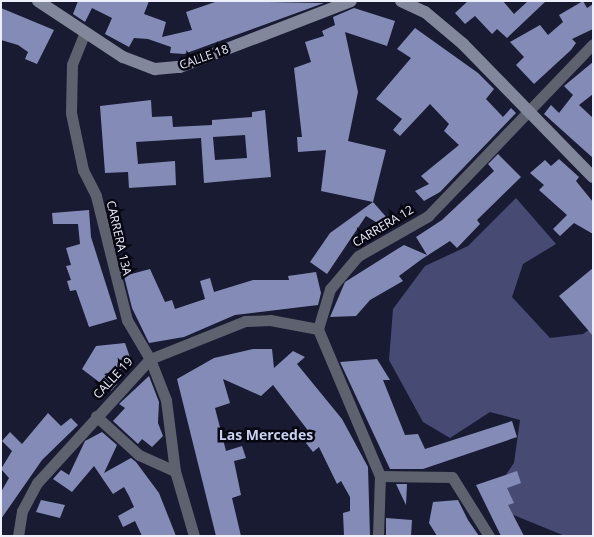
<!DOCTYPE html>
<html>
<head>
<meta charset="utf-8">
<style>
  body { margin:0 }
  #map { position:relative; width:594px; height:537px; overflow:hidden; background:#191b33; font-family:"Open Sans",sans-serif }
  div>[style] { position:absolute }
  .forest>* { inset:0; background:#474b73 }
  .building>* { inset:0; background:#848bb7 }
  .street>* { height:11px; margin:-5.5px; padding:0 5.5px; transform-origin:5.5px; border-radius:5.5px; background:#5e616e }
  .secondary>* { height:12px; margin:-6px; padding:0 6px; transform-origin:6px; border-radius:6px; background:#83879c }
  span { translate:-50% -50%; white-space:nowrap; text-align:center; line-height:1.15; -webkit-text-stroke:5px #060711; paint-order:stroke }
  .street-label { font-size:12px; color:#edeffd }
  .neighbourhood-label { font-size:14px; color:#cbd1f2; font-weight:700 }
  .frame { position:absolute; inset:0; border:2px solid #edeffd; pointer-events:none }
</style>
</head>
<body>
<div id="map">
  <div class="forest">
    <div style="clip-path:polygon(516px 198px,556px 244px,523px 264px,512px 297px,550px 338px,583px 334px,593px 327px,593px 536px,565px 536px,494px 507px,498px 486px,514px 463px,520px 420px,490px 412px,450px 438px,423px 422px,389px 360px,393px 309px,425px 266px,468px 246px)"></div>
  </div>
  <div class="building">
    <div style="clip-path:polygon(78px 1px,149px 1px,144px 14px,166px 22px,162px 37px,192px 30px,186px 12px,218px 1px,324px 3px,184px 54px,170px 53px,171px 47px,148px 39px,134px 38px,129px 47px,105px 34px,112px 18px,92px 8px,85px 22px,73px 14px)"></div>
    <div style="clip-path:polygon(468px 1px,503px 1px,514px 14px,528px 1px,546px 1px,507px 38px,497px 29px,492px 34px,475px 16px,465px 24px,455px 13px)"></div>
    <div style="clip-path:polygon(583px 1px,587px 8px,593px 4px,593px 29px,572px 39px,576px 43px,571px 50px,534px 84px,516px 65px,524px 57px,510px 42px,540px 25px,548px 35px,563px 22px,559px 15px)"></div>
    <div style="clip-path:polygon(1px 8px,54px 30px,37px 64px,25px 59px,28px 52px,18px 45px,1px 40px)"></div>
    <div style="clip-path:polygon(354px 8px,395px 21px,387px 46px,345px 32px,358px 92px,348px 141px,386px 150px,373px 202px,388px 219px,379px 224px,366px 216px,327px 274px,310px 262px,330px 233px,373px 202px,321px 191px,326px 150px,298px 152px,297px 137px,302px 137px,294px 68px,311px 62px,305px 42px,324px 36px,322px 31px,335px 25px,333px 17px)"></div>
    <div style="clip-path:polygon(415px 28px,478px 73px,494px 89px,486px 99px,503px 117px,511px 108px,516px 113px,440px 192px,424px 201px,415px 191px,429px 184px,421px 176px,459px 145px,444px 131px,449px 124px,430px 104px,400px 136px,393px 130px,402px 119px,376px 99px,411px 58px,397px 49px)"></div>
    <div style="clip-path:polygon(593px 62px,593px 94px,579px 105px,593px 118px,593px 158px,544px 114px,551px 105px,559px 113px,573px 95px,564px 86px)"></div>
    <div style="clip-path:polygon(evenodd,151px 100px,152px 117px,172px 116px,173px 127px,212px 125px,212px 120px,252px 117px,252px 112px,265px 110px,271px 177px,204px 183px,201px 138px,136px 142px,138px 164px,175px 161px,176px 185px,129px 188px,128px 172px,105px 173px,100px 106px,151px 100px,245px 135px,247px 158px,215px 160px,213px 137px,245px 135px)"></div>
    <div style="clip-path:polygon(498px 154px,521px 177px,477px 220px,480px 224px,457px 248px,450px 241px,422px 259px,399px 276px,403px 281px,370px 300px,356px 316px,330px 317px,345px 282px,399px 248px,404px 245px,427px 255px,416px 237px,442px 220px,494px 171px,488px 164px)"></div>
    <div style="clip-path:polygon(559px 159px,579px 177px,576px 181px,593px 202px,593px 234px,574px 223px,560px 236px,553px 229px,567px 215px,539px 190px,544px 185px,530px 173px,545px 160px,551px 166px)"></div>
    <div style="clip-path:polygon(89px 210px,91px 237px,117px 319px,89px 327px,76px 290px,70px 291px,67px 281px,71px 280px,66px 266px,71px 265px,66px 248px,80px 244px,78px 224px,53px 224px,52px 213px)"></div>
    <div style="clip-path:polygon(593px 268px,593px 336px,559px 296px)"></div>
    <div style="clip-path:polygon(150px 269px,165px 302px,172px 300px,175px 309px,205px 299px,200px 281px,210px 278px,214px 292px,253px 280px,289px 280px,288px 276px,316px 272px,321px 293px,318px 305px,235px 315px,184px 337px,149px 343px,132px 308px,124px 276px)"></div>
    <div style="clip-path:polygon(125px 343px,133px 366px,104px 374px,117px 384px,111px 391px,82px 369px,96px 346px)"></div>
    <div style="clip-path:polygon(253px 349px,272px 349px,274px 368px,293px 351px,305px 357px,297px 364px,342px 419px,368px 467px,370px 536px,344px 536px,343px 513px,350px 511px,350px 497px,341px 481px,337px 484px,319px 447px,313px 452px,306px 443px,313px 437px,273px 385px,261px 396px,223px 379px,230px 403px,215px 408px,226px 451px,242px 446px,246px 458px,234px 461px,241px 495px,232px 498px,241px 536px,216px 536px,177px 379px,214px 358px)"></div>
    <div style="clip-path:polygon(377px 359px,390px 380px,383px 380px,405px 435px,418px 434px,425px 449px,512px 421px,517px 437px,423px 469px,390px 469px,340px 362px)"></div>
    <div style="clip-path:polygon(149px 376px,159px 402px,158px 423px,163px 436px,152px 447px,142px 439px,138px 444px,113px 421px,125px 408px,119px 404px)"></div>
    <div style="clip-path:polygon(48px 413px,61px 426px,71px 418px,78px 425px,42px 460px,1px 519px,1px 492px,9px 478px,1px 469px,12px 451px,2px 441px,10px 432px,22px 444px)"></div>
    <div style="clip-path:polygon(102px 432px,117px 445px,104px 473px,131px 458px,136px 462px,159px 493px,176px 536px,142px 536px,135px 521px,123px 527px,118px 516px,134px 507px,129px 496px,124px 487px,113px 494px,94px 466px,72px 492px,53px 479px,61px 470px,69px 475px,85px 441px)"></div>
    <div style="clip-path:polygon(517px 471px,521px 483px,507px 488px,514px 503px,508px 505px,524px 536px,501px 536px,476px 485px)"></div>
    <div style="clip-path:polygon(396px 484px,407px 484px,406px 505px)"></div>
    <div style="clip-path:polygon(41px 500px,65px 505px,60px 518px,36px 512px)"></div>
    <div style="clip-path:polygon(458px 500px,468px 520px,479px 536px,437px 536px,429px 523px,433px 502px)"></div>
    <div style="clip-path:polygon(386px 518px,412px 520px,411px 536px,386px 536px)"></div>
  </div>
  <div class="street">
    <div style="left:85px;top:32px;width:35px;rotate:112deg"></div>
    <div style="left:72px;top:65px;width:48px;rotate:91.2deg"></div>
    <div style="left:71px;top:113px;width:58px;rotate:78.1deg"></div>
    <div style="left:83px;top:170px;width:29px;rotate:63deg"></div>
    <div style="left:96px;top:196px;width:128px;rotate:76deg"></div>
    <div style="left:127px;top:320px;width:45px;rotate:59.5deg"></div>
    <div style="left:150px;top:359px;width:44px;rotate:68.7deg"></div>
    <div style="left:166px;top:400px;width:72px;rotate:82.8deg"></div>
    <div style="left:175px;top:471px;width:68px;rotate:73.7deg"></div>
    <div style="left:96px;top:416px;width:58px;rotate:42.2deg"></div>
    <div style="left:139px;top:455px;width:39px;rotate:24deg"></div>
    <div style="left:380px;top:476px;width:72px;rotate:0.8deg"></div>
    <div style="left:452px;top:477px;width:70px;rotate:57.9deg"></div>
    <div style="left:18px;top:536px;width:25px;rotate:-81deg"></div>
    <div style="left:22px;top:511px;width:32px;rotate:-62deg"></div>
    <div style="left:37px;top:483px;width:168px;rotate:-47.7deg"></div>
    <div style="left:150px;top:359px;width:102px;rotate:-21.8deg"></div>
    <div style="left:245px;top:321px;width:25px;rotate:-2deg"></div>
    <div style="left:270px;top:320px;width:49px;rotate:10.6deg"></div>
    <div style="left:378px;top:536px;width:60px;rotate:-88.1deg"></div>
    <div style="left:380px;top:476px;width:160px;rotate:-112.9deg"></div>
    <div style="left:318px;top:329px;width:42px;rotate:-73.3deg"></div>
    <div style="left:330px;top:289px;width:43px;rotate:-49.7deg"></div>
    <div style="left:358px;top:256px;width:81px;rotate:-29.7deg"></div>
    <div style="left:428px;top:216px;width:238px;rotate:-46.2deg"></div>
  </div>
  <div class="secondary">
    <div style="left:38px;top:1px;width:102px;rotate:33.4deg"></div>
    <div style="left:123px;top:57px;width:34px;rotate:21deg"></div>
    <div style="left:155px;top:69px;width:25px;rotate:-5deg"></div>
    <div style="left:180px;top:67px;width:183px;rotate:-21.1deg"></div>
    <div style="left:401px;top:1px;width:26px;rotate:25deg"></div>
    <div style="left:425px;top:12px;width:50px;rotate:40.1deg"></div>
    <div style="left:463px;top:44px;width:186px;rotate:45.7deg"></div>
  </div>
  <div class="street-label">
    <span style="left:204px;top:57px;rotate:-20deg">CALLE 18</span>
    <span style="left:383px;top:226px;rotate:-31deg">CARRERA 12</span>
    <span style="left:119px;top:238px;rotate:77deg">CARRERA 13A</span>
    <span style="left:113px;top:378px;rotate:-47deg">CALLE 19</span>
  </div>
  <div class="neighbourhood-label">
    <span style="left:266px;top:435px">Las Mercedes</span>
  </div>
  <div class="frame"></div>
</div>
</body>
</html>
